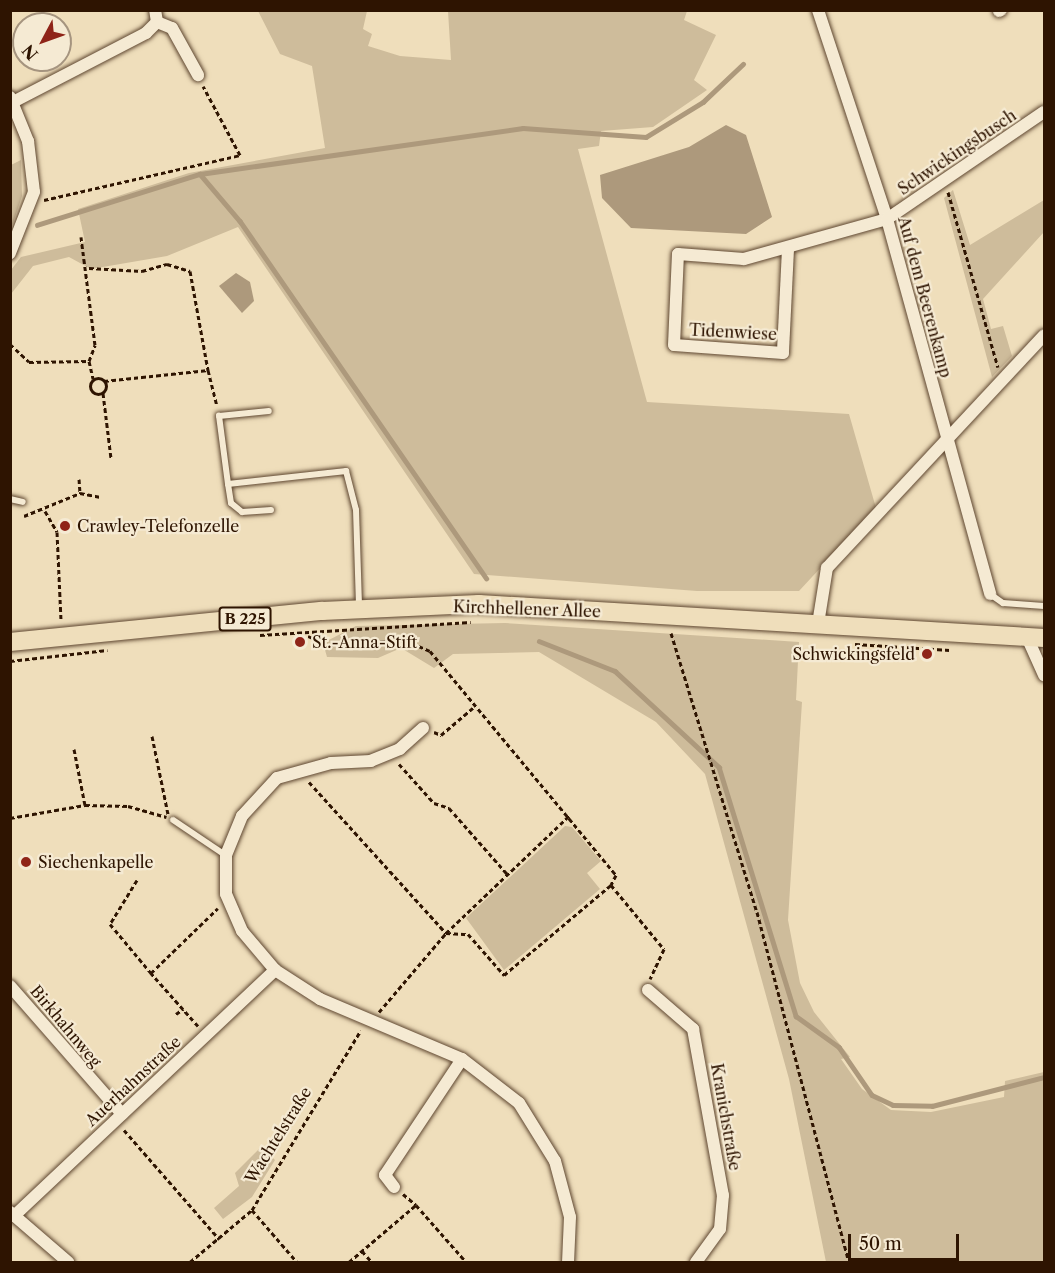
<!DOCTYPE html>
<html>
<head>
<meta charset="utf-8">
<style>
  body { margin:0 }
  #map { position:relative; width:1055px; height:1273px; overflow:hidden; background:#efdebb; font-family:"Libre Caslon Text",serif }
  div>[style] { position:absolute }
  .green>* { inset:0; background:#cebc9b }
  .water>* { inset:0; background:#ad997c }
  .stream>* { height:4.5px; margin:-2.25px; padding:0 2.25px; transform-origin:2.25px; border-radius:2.25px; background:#ad997c }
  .path>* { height:3px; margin-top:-1.5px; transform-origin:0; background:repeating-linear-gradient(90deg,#2e1401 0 4.5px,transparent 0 7.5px) }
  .path>.ring { margin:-1.5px; padding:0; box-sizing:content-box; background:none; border:3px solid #2e1401; border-radius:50% }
  .roads { filter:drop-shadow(0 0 2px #5e4630) drop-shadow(0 0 2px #5e4630) }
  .service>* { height:6px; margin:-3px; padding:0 3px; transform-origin:3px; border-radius:3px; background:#f5ead3 }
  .minor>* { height:12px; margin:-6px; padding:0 6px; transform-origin:6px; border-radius:6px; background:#f5ead3 }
  .primary>* { height:18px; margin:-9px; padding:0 9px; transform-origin:9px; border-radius:9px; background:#efdebb }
  .dots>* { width:16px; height:16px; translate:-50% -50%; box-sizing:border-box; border:3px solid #f5ead3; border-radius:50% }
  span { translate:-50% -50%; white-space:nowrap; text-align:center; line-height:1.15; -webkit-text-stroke:4.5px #f5ead3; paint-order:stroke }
  .shield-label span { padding:2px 4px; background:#f5ead3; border:2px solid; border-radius:4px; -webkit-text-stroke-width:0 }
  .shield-label { font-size:15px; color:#2e1401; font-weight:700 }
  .street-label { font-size:16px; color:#2e1401 }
  .poi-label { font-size:16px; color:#2e1401 }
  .left { translate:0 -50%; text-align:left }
  .right { translate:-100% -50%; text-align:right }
  .frame { position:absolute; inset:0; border:12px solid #2e1401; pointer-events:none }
  .north { position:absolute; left:12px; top:12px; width:60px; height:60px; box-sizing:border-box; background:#f5ead3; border:2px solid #a5947f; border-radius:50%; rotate:229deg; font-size:16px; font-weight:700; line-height:24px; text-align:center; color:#2e1401 }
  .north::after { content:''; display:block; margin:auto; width:21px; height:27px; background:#8f2418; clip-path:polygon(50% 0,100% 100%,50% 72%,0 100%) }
  .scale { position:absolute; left:848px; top:1234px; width:111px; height:27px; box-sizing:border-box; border:3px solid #2e1401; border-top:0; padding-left:8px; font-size:18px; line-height:21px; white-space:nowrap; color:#2e1401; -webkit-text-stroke:4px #f5ead3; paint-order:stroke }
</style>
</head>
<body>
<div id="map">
  <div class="green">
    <div style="clip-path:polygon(258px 11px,367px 11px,363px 29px,372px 34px,368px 46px,400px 56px,451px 60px,448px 11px,687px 11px,684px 20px,716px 35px,694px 80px,707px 90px,653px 127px,601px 131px,599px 146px,578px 149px,647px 402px,849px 414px,876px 508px,799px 591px,697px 591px,474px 574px,238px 227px,167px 256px,91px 269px,69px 257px,33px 266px,11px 294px,11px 270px,21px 257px,85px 242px,78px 209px,189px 173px,325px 148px,312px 66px,280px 54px)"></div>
    <div style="clip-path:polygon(21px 160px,22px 196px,11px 229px,11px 165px)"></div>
    <div style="clip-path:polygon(953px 190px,970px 245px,1044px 200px,1044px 232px,983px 299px,991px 329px,1003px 326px,1012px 356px,992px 377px,944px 198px)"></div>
    <div style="clip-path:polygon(505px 623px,799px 642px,796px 700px,802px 702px,788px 920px,800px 983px,814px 1012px,850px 1057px,841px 1059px,862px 1089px,891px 1110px,931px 1112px,1004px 1097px,1005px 1081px,1044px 1072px,1044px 1262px,826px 1262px,789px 1079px,705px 774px,656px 722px,539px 652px,453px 654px,434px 668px,401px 648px,378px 658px,327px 657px,323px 643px,356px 626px)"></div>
    <div style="clip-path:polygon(565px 826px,572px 827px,601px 861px,587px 873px,600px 889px,504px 970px,466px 918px)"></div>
    <div style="clip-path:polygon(261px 1147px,275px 1160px,252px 1197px,223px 1219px,214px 1208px,239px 1186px,235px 1173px)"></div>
  </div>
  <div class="water">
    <div style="clip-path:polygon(726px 125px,746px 135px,772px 217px,746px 234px,631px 228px,602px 198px,600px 175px,689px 147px)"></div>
    <div style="clip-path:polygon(236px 273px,250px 282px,254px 301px,242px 313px,219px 286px)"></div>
  </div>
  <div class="stream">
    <div style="left:200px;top:174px;width:326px;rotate:-8.1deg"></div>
    <div style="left:523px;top:128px;width:123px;rotate:4.2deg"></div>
    <div style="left:646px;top:137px;width:67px;rotate:-31.6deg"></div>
    <div style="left:703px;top:102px;width:55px;rotate:-43.5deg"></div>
    <div style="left:37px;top:225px;width:171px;rotate:-17.4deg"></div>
    <div style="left:200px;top:174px;width:62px;rotate:49.6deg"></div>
    <div style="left:240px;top:221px;width:434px;rotate:55.4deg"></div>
    <div style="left:539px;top:641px;width:82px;rotate:21.5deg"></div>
    <div style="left:615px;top:671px;width:142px;rotate:42.7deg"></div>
    <div style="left:719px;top:767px;width:261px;rotate:72.8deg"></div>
    <div style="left:796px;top:1016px;width:53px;rotate:35.8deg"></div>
    <div style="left:839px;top:1047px;width:58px;rotate:55.5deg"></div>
    <div style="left:872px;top:1095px;width:23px;rotate:25deg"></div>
    <div style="left:893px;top:1105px;width:39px;rotate:1deg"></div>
    <div style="left:932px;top:1106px;width:116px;rotate:-14.5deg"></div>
  </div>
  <div class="path">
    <div style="left:948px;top:192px;width:182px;rotate:74.1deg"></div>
    <div style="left:44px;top:200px;width:201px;rotate:-12.9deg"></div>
    <div style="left:240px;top:155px;width:78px;rotate:-118.2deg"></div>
    <div style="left:89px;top:268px;width:53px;rotate:3.2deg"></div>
    <div style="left:142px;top:271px;width:26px;rotate:-16deg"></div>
    <div style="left:167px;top:264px;width:24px;rotate:17deg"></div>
    <div style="left:190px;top:271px;width:101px;rotate:79.7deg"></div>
    <div style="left:10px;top:344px;width:26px;rotate:43deg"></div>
    <div style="left:29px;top:362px;width:60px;rotate:-1deg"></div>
    <div style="left:89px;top:361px;width:17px;rotate:-69deg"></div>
    <div style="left:95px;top:345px;width:109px;rotate:-97.4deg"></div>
    <div style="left:89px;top:361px;width:18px;rotate:77deg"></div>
    <div class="ring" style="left:90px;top:378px;width:13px;height:13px"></div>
    <div style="left:104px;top:381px;width:105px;rotate:-6deg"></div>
    <div style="left:208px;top:370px;width:37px;rotate:76deg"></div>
    <div style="left:103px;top:393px;width:65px;rotate:83deg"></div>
    <div style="left:79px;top:479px;width:14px;rotate:86deg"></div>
    <div style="left:45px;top:511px;width:24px;rotate:60deg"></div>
    <div style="left:57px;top:532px;width:89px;rotate:87.4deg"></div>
    <div style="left:24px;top:516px;width:61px;rotate:-22.3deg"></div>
    <div style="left:80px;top:493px;width:21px;rotate:11deg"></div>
    <div style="left:671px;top:633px;width:292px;rotate:72.9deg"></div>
    <div style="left:757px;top:912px;width:362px;rotate:75.3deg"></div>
    <div style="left:260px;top:635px;width:211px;rotate:-3.5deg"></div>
    <div style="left:308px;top:636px;width:22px;rotate:24deg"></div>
    <div style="left:328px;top:645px;width:77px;rotate:-3.7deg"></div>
    <div style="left:405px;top:640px;width:27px;rotate:24deg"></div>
    <div style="left:430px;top:651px;width:291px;rotate:50.3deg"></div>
    <div style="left:616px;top:875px;width:11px;rotate:117deg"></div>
    <div style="left:611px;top:885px;width:83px;rotate:50.4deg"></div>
    <div style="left:664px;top:949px;width:33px;rotate:115deg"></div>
    <div style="left:855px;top:644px;width:95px;rotate:3.6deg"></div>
    <div style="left:10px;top:661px;width:98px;rotate:-6.5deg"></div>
    <div style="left:434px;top:732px;width:8px;rotate:23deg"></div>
    <div style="left:441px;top:735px;width:45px;rotate:-40.5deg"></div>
    <div style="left:152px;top:736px;width:80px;rotate:78.4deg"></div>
    <div style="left:74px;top:749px;width:57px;rotate:78.9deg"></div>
    <div style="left:399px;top:764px;width:52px;rotate:48.1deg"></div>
    <div style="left:434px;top:803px;width:16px;rotate:18deg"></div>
    <div style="left:449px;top:808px;width:89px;rotate:48.6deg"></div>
    <div style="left:309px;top:782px;width:204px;rotate:47.8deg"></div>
    <div style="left:446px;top:933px;width:170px;rotate:-43.6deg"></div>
    <div style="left:10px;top:818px;width:76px;rotate:-9.8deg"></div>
    <div style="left:85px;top:805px;width:43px;rotate:1.3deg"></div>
    <div style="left:128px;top:806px;width:40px;rotate:16deg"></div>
    <div style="left:137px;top:880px;width:52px;rotate:121.5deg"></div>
    <div style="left:110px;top:924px;width:64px;rotate:50.1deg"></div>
    <div style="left:379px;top:1012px;width:104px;rotate:-49.7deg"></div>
    <div style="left:446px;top:933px;width:22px;rotate:3deg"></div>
    <div style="left:468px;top:934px;width:55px;rotate:48.7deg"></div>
    <div style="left:504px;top:975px;width:140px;rotate:-40.1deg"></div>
    <div style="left:176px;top:1014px;width:9px;rotate:-36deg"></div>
    <div style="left:198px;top:1026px;width:71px;rotate:-131.6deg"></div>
    <div style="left:151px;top:973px;width:93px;rotate:-44.1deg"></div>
    <div style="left:124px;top:1130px;width:145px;rotate:48.9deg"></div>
    <div style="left:403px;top:1194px;width:17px;rotate:40deg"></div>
    <div style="left:252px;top:1210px;width:69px;rotate:49.1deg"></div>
    <div style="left:362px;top:1251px;width:15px;rotate:48deg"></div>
    <div style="left:190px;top:1262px;width:81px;rotate:-40deg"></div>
    <div style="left:252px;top:1210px;width:210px;rotate:-58.8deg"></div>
    <div style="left:349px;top:1262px;width:88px;rotate:-40.4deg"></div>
    <div style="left:416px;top:1205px;width:76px;rotate:48.7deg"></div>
  </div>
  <div class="roads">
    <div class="service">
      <div style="left:228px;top:484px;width:69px;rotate:-97.5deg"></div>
      <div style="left:219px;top:416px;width:50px;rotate:-5.7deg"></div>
      <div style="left:10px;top:499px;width:13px;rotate:13deg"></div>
      <div style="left:271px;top:510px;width:29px;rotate:176deg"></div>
      <div style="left:242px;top:512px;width:14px;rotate:-141deg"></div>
      <div style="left:231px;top:503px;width:19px;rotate:-99deg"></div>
      <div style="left:228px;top:484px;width:119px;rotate:-6.3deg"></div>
      <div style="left:346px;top:471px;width:40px;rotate:75.6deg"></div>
      <div style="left:356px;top:510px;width:98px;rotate:88.2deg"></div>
      <div style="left:990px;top:594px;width:16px;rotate:35deg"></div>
      <div style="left:1003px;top:603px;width:41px;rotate:4.2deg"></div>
      <div style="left:173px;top:820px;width:63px;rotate:33.9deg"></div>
    </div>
    <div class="minor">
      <div style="left:818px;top:10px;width:220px;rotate:71.7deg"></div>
      <div style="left:887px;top:219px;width:389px;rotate:74.6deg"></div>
      <div style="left:999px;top:11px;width:2px;rotate:-27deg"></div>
      <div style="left:157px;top:22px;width:16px;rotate:22deg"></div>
      <div style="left:172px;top:28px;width:54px;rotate:61deg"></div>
      <div style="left:10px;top:97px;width:48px;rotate:67.8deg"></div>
      <div style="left:28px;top:141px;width:51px;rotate:83.3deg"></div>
      <div style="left:34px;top:192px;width:66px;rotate:111.5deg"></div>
      <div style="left:13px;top:102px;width:150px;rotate:-27.4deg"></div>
      <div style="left:146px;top:33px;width:16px;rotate:-45deg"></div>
      <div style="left:157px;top:22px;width:12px;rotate:-99deg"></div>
      <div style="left:788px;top:249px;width:104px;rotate:92.8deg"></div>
      <div style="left:783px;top:353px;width:109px;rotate:-175.8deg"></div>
      <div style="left:674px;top:345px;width:91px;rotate:-87.5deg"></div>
      <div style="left:678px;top:254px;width:66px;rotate:4.3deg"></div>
      <div style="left:744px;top:259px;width:148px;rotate:-15.6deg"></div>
      <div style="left:887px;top:219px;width:190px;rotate:-34.3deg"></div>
      <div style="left:818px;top:624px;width:57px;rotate:-80.9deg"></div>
      <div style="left:827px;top:568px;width:318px;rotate:-47deg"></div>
      <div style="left:1027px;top:637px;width:42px;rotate:65.9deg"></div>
      <div style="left:423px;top:728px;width:31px;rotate:138deg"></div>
      <div style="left:400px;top:749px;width:31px;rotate:158deg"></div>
      <div style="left:371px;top:761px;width:40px;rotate:177.1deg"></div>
      <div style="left:331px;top:763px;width:56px;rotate:164.5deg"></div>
      <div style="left:277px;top:778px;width:52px;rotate:132.6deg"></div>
      <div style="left:242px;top:816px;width:42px;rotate:112.3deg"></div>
      <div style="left:226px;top:855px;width:39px;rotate:90deg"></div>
      <div style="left:226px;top:894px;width:40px;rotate:66.6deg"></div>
      <div style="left:242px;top:931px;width:51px;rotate:49.8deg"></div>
      <div style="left:275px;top:970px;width:54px;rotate:32.8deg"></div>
      <div style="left:320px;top:999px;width:154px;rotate:22.9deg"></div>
      <div style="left:462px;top:1059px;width:72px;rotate:37.7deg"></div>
      <div style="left:519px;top:1103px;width:68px;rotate:58.2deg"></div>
      <div style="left:555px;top:1161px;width:58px;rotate:75deg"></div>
      <div style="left:570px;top:1217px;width:45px;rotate:92.5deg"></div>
      <div style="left:10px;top:986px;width:170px;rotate:48.8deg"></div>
      <div style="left:648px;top:990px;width:60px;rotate:40.9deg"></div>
      <div style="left:693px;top:1029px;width:169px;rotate:79.8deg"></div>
      <div style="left:723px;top:1195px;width:34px;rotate:95deg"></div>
      <div style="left:720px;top:1229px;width:41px;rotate:126deg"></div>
      <div style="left:394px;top:1187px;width:15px;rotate:-127deg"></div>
      <div style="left:385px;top:1175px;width:139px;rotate:-56.4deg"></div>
      <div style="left:10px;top:1212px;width:77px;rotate:40.8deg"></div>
      <div style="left:14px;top:1216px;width:359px;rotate:-43.3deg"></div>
    </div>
    <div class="primary">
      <div style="left:10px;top:642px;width:314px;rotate:-5.7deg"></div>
      <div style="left:322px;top:611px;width:157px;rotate:-2.6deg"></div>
      <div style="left:479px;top:604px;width:566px;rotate:3.44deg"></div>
    </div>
  </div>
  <div class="dots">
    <div style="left:65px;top:526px;background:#8f2418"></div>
    <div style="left:300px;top:642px;background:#8f2418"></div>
    <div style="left:927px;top:654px;background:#8f2418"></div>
    <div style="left:26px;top:862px;background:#8f2418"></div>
  </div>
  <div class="shield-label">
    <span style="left:245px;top:619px">B 225</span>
  </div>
  <div class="street-label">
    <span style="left:957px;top:152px;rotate:-34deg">Schwickingsbusch</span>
    <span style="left:925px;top:297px;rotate:75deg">Auf dem Beerenkamp</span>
    <span style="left:733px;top:332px;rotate:3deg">Tidenwiese</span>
    <span style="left:527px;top:609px;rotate:2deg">Kirchhellener Allee</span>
    <span style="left:66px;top:1026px;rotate:50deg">Birkhahnweg</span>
    <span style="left:133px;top:1081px;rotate:-43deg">Auerhahnstraße</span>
    <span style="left:726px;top:1117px;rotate:80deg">Kranichstraße</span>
    <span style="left:278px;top:1135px;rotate:-58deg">Wachtelstraße</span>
  </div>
  <div class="poi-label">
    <span class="left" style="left:77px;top:526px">Crawley-Telefonzelle</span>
    <span class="left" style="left:312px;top:642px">St.-Anna-Stift</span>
    <span class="right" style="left:915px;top:654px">Schwickingsfeld</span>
    <span class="left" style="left:38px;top:862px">Siechenkapelle</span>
  </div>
  <div class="frame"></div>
  <div class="north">N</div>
  <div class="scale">50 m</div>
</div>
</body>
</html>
